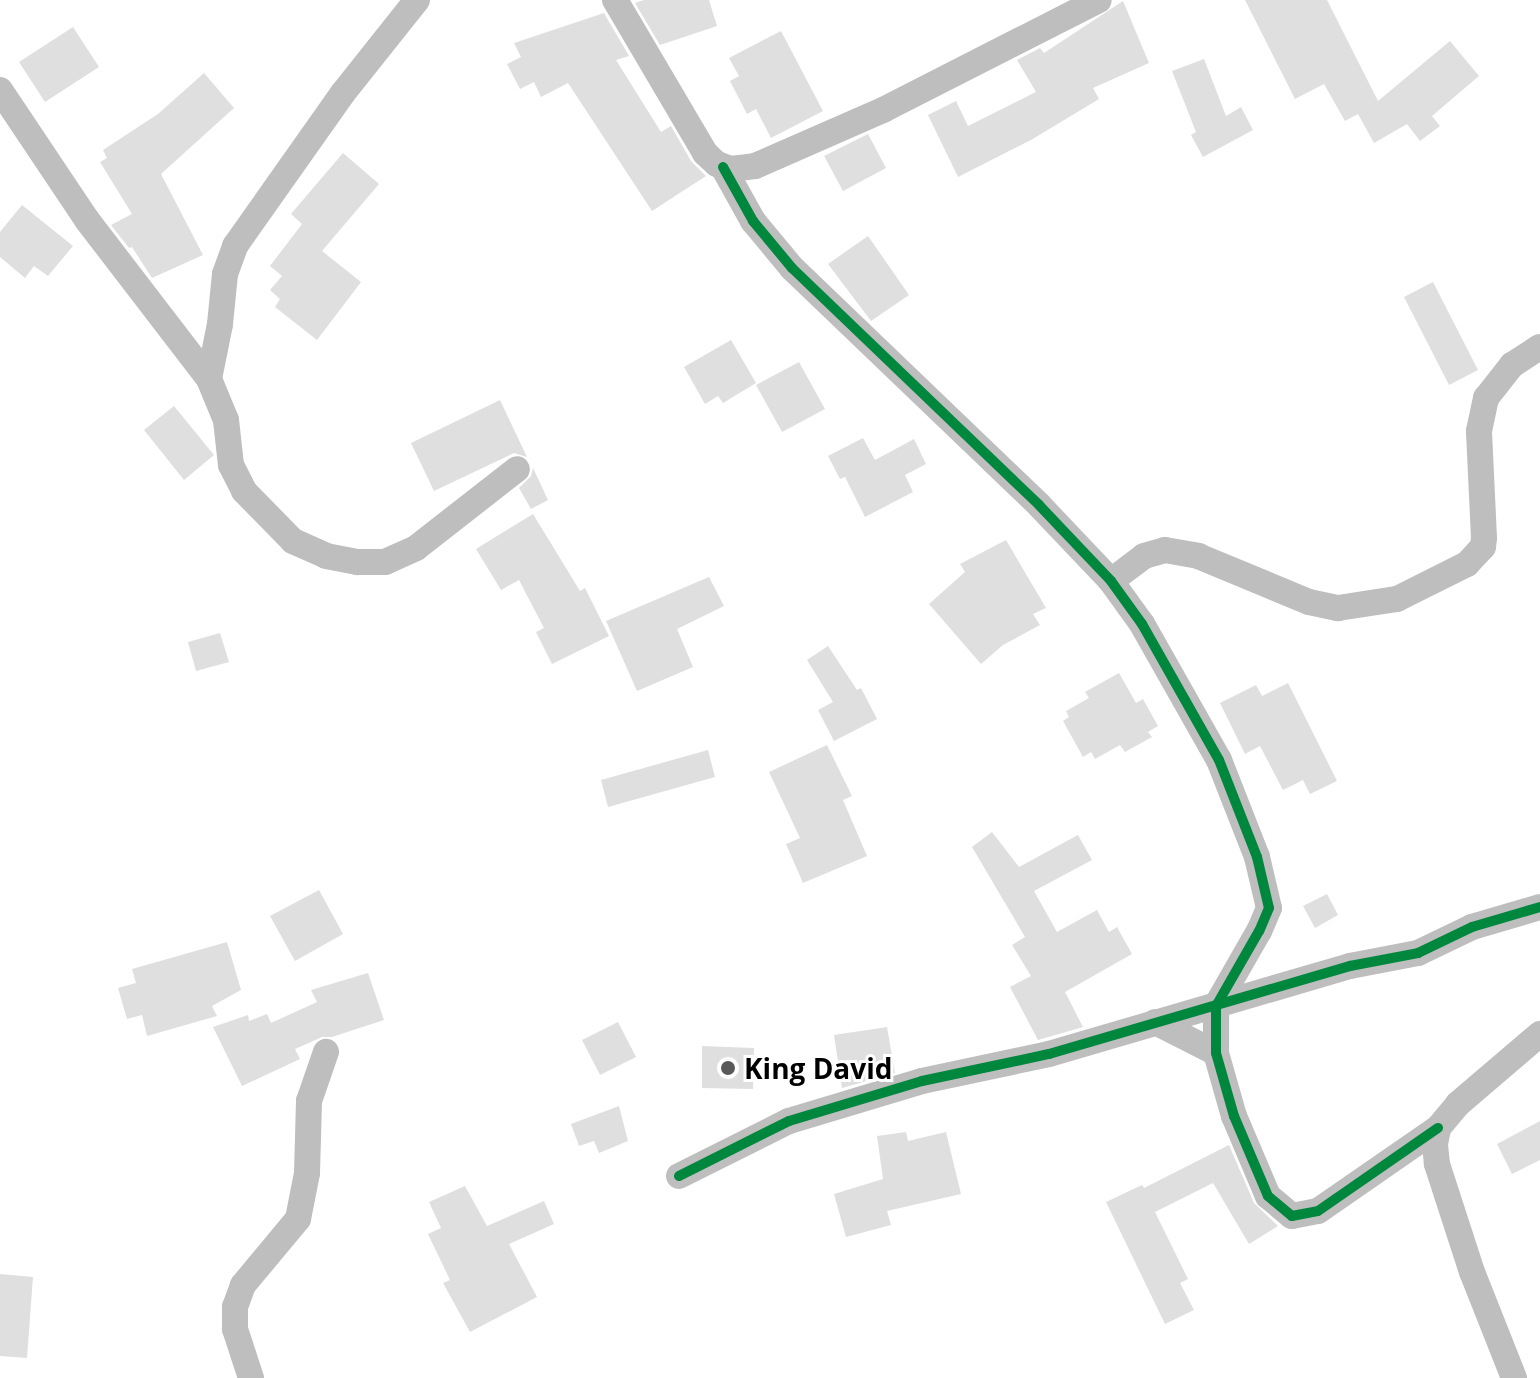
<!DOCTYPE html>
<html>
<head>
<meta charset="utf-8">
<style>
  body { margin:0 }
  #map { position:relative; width:1540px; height:1378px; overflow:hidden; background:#fff; font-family:"Open Sans",sans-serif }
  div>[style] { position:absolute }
  .building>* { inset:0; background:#dfdfdf }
  .street>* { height:26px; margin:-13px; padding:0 13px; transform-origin:13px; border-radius:13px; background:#bebebe }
  .cycleway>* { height:10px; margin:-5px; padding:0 5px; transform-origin:5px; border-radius:5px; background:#00873e }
  .dots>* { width:22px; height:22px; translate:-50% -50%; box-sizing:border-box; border:4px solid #fff; border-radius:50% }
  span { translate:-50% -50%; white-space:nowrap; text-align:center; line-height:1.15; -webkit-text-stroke:6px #fff; paint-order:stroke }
  .poi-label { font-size:28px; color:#000; font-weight:700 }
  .left { translate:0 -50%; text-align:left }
</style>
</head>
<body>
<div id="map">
  <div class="building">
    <div style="clip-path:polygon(644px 0,709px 0,717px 26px,660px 45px,635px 3px)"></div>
    <div style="clip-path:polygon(1245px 0,1327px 0,1378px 101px,1450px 41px,1479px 76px,1432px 116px,1440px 126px,1420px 141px,1407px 124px,1374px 143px,1358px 114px,1345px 121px,1324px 84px,1295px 99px)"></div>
    <div style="clip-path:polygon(1123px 1px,1149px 63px,1093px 88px,1099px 99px,1031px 140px,958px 177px,928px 115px,956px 101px,968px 126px,1036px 92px,1017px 60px,1040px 48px,1044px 53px)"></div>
    <div style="clip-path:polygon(604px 13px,629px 56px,616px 60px,661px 132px,671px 126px,691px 161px,706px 176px,652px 211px,568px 83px,541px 97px,534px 82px,520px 89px,507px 64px,521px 57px,514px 43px)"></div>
    <div style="clip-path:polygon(73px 27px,99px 67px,45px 102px,19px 62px)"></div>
    <div style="clip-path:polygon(781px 31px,823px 111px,771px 138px,756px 109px,747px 114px,730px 81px,739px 76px,729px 58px)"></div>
    <div style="clip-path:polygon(1204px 59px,1226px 116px,1241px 107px,1253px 130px,1203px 157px,1191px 135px,1196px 132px,1172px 71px)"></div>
    <div style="clip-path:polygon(204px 73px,234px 108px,161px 174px,203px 255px,152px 278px,132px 247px,129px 248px,111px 225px,132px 214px,100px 162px,107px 158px,103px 150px,158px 114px)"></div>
    <div style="clip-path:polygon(868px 134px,886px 168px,843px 191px,824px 156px)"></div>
    <div style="clip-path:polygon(343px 153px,379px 184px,322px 251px,361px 282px,317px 340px,275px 307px,280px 299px,270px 290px,282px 276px,270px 266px,302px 224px,291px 214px)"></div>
    <div style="clip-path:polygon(22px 205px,73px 246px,48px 276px,34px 266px,25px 278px,0 257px,0 232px)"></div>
    <div style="clip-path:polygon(868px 236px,909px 295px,871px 321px,828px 264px)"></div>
    <div style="clip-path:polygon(1433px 282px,1478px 370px,1449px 385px,1404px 297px)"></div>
    <div style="clip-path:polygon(731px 340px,756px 383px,723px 403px,718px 396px,705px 404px,684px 367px)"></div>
    <div style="clip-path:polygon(799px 362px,825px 409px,782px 432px,756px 385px)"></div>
    <div style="clip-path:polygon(500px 400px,527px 457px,514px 453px,434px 491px,411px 443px)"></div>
    <div style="clip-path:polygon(174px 406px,214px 455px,184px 480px,144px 430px)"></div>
    <div style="clip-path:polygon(863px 438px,875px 460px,914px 439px,926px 464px,905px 475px,913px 492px,865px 517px,845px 477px,840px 479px,828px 456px)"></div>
    <div style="clip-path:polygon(533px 468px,548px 500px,531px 509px,519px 488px,531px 476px)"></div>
    <div style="clip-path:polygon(533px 514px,580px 591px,585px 588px,609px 636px,552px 664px,536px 632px,544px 628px,519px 580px,501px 590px,476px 549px)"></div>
    <div style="clip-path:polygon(1006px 540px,1046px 608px,1033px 614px,1040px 625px,1003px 645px,981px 664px,929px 604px,965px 572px,960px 564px)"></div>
    <div style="clip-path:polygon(709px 577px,724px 606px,677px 629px,693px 667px,637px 691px,606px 621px)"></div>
    <div style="clip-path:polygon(220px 633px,229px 662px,196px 671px,188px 642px)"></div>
    <div style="clip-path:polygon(828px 646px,857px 690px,861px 688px,877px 719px,834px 741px,818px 710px,833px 702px,807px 660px)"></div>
    <div style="clip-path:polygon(1119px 673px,1136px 703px,1143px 699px,1158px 726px,1148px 732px,1152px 737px,1125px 752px,1120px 745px,1095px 759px,1091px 752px,1083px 757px,1063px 721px,1069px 717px,1066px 711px,1089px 698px,1085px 692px)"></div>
    <div style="clip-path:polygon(1288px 683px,1337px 781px,1310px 794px,1303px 780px,1283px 790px,1260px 746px,1245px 754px,1220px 703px,1256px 685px,1262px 696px)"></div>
    <div style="clip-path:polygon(827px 745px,852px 796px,843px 800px,867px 856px,803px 883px,786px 844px,800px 838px,769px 772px)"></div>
    <div style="clip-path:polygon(708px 750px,715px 777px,608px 807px,601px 780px)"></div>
    <div style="clip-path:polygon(992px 832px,1019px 867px,1078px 835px,1092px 860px,1034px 891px,1057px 932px,1097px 910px,1109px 932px,1117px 927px,1132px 954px,1065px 992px,1083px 1027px,1038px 1040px,1010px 987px,1031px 976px,1012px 945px,1025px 937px,972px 847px)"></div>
    <div style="clip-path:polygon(319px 890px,343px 934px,295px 961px,270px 916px)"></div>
    <div style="clip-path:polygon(1327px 894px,1338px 915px,1315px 928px,1303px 906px)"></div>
    <div style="clip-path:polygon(227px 942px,241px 990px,212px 1006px,217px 1016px,147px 1036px,142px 1015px,127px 1019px,118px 988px,136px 983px,132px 969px)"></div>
    <div style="clip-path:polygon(368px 973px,384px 1020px,332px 1037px,322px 1037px,295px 1049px,300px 1059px,242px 1086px,213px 1027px,248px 1015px,249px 1021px,267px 1014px,271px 1023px,317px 1002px,311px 990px)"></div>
    <div style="clip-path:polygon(618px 1022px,636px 1057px,600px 1075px,582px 1040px)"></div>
    <div style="clip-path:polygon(887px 1027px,895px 1073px,842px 1088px,834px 1035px)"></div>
    <div style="clip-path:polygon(702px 1046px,754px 1048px,753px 1089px,702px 1088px)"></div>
    <div style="clip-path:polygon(619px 1106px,628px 1141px,599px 1153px,594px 1141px,579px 1146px,571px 1124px)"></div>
    <div style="clip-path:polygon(1540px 1121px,1540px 1160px,1512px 1174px,1497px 1144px)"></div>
    <div style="clip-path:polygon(906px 1132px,908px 1141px,946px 1132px,961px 1194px,887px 1211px,891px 1225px,846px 1237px,834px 1194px,883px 1179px,877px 1136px)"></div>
    <div style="clip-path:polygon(1229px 1145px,1254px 1203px,1278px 1226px,1249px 1244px,1213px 1183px,1155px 1212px,1188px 1279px,1180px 1283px,1194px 1310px,1165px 1324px,1106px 1202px,1142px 1185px,1144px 1188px)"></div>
    <div style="clip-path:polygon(465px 1186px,487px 1226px,544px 1201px,554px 1224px,509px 1244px,537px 1297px,470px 1332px,443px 1283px,450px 1280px,428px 1234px,441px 1228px,429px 1202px)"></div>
    <div style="clip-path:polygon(0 1274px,33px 1277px,27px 1358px,0 1356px)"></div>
  </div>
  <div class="street">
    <div style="left:615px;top:0;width:178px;rotate:59.5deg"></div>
    <div style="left:705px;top:153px;width:16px;rotate:43deg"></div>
    <div style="left:717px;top:164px;width:15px;rotate:20deg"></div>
    <div style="left:731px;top:169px;width:24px;rotate:-7deg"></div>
    <div style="left:755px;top:166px;width:140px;rotate:-23.6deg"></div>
    <div style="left:883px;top:110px;width:242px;rotate:-27deg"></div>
    <div style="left:0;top:90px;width:156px;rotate:56.2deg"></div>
    <div style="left:87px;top:220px;width:200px;rotate:52.5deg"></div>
    <div style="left:209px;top:379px;width:44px;rotate:67.5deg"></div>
    <div style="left:226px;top:420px;width:45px;rotate:83.7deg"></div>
    <div style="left:231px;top:465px;width:29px;rotate:63deg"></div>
    <div style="left:244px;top:491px;width:70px;rotate:45.6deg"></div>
    <div style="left:293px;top:541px;width:36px;rotate:24deg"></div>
    <div style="left:326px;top:556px;width:32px;rotate:11deg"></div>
    <div style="left:357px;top:562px;width:28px"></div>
    <div style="left:385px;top:562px;width:34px;rotate:-24deg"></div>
    <div style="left:416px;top:548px;width:128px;rotate:-38deg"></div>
    <div style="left:723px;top:167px;width:62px;rotate:60.9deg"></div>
    <div style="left:753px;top:221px;width:61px;rotate:50.3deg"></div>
    <div style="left:792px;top:268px;width:342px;rotate:43.8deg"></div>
    <div style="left:1039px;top:505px;width:105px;rotate:46.5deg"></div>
    <div style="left:1111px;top:581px;width:53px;rotate:54.2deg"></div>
    <div style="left:1142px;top:624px;width:156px;rotate:60.5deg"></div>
    <div style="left:1219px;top:760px;width:104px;rotate:68.6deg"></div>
    <div style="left:1257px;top:857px;width:52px;rotate:76.8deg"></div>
    <div style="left:1269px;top:908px;width:25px;rotate:113deg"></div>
    <div style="left:1259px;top:931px;width:86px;rotate:119.8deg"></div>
    <div style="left:1216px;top:1006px;width:47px;rotate:90deg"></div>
    <div style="left:1216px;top:1053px;width:66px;rotate:74.1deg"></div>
    <div style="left:1234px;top:1116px;width:87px;rotate:67deg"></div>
    <div style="left:1268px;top:1196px;width:31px;rotate:40deg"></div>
    <div style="left:1292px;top:1216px;width:26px;rotate:-11deg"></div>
    <div style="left:1318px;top:1211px;width:146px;rotate:-34.7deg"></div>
    <div style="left:209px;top:379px;width:56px;rotate:-78.7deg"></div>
    <div style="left:220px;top:324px;width:50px;rotate:-84.3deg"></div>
    <div style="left:225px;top:274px;width:30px;rotate:-70deg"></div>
    <div style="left:235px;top:246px;width:187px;rotate:-54.8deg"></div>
    <div style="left:343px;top:93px;width:119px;rotate:-51.5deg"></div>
    <div style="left:1111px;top:581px;width:41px;rotate:-37.1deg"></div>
    <div style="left:1144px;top:556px;width:22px;rotate:-16deg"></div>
    <div style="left:1165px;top:550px;width:34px;rotate:10deg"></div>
    <div style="left:1198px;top:556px;width:120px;rotate:22.5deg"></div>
    <div style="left:1309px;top:602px;width:30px;rotate:12deg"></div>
    <div style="left:1338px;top:608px;width:60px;rotate:-8.7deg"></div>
    <div style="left:1397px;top:599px;width:78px;rotate:-26.6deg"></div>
    <div style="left:1467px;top:564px;width:23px;rotate:-47deg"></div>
    <div style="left:1483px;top:547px;width:9px;rotate:-84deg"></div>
    <div style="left:1484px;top:538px;width:107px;rotate:-92.7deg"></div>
    <div style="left:1479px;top:431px;width:34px;rotate:-78deg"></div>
    <div style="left:1486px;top:398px;width:42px;rotate:-51.8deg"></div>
    <div style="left:1512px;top:365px;width:33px;rotate:-33deg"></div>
    <div style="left:1155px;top:1022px;width:68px;rotate:26.9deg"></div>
    <div style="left:679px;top:1176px;width:123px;rotate:-26.6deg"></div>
    <div style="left:789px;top:1121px;width:139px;rotate:-16.7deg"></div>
    <div style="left:922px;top:1081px;width:130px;rotate:-12deg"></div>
    <div style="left:1049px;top:1054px;width:314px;rotate:-16.3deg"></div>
    <div style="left:1350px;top:966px;width:69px;rotate:-10.8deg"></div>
    <div style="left:1418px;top:953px;width:60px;rotate:-25.7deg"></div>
    <div style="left:1472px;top:927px;width:71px;rotate:-16.4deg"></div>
    <div style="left:251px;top:1378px;width:52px;rotate:-108.1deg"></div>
    <div style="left:235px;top:1329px;width:22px;rotate:-90deg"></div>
    <div style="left:235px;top:1307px;width:23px;rotate:-70deg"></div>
    <div style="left:243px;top:1285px;width:86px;rotate:-50.2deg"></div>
    <div style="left:298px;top:1219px;width:47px;rotate:-78.9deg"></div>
    <div style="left:307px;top:1173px;width:72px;rotate:-88.4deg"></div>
    <div style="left:309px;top:1101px;width:52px;rotate:-70.9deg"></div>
    <div style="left:1514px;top:1378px;width:114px;rotate:-111.6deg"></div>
    <div style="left:1472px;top:1272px;width:114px;rotate:-108deg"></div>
    <div style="left:1437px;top:1164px;width:20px;rotate:-96deg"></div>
    <div style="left:1435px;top:1144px;width:16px;rotate:-79deg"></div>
    <div style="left:1438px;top:1128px;width:31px;rotate:-50deg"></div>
    <div style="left:1458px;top:1104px;width:108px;rotate:-40.5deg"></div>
  </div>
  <div class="cycleway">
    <div style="left:723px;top:167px;width:62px;rotate:60.9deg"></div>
    <div style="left:753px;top:221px;width:61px;rotate:50.3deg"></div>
    <div style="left:792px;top:268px;width:342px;rotate:43.8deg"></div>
    <div style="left:1039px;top:505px;width:105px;rotate:46.5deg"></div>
    <div style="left:1111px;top:581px;width:53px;rotate:54.2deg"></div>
    <div style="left:1142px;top:624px;width:156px;rotate:60.5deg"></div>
    <div style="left:1219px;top:760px;width:104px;rotate:68.6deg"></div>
    <div style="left:1257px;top:857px;width:52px;rotate:76.8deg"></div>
    <div style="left:1269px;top:908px;width:25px;rotate:113deg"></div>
    <div style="left:1259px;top:931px;width:86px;rotate:119.8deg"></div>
    <div style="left:1216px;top:1006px;width:47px;rotate:90deg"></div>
    <div style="left:1216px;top:1053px;width:66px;rotate:74.1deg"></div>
    <div style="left:1234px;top:1116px;width:87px;rotate:67deg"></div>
    <div style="left:1268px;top:1196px;width:31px;rotate:40deg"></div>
    <div style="left:1292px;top:1216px;width:26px;rotate:-11deg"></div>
    <div style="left:1318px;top:1211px;width:146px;rotate:-34.7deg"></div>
    <div style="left:679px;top:1176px;width:123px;rotate:-26.6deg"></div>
    <div style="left:789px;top:1121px;width:139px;rotate:-16.7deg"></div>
    <div style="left:922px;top:1081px;width:130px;rotate:-12deg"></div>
    <div style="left:1049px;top:1054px;width:314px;rotate:-16.3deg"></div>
    <div style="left:1350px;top:966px;width:69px;rotate:-10.8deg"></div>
    <div style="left:1418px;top:953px;width:60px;rotate:-25.7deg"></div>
    <div style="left:1472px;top:927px;width:71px;rotate:-16.4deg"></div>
  </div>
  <div class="dots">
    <div style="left:728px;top:1068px;background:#595959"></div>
  </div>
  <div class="poi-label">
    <span class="left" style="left:744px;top:1068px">King David</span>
  </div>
</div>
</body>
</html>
